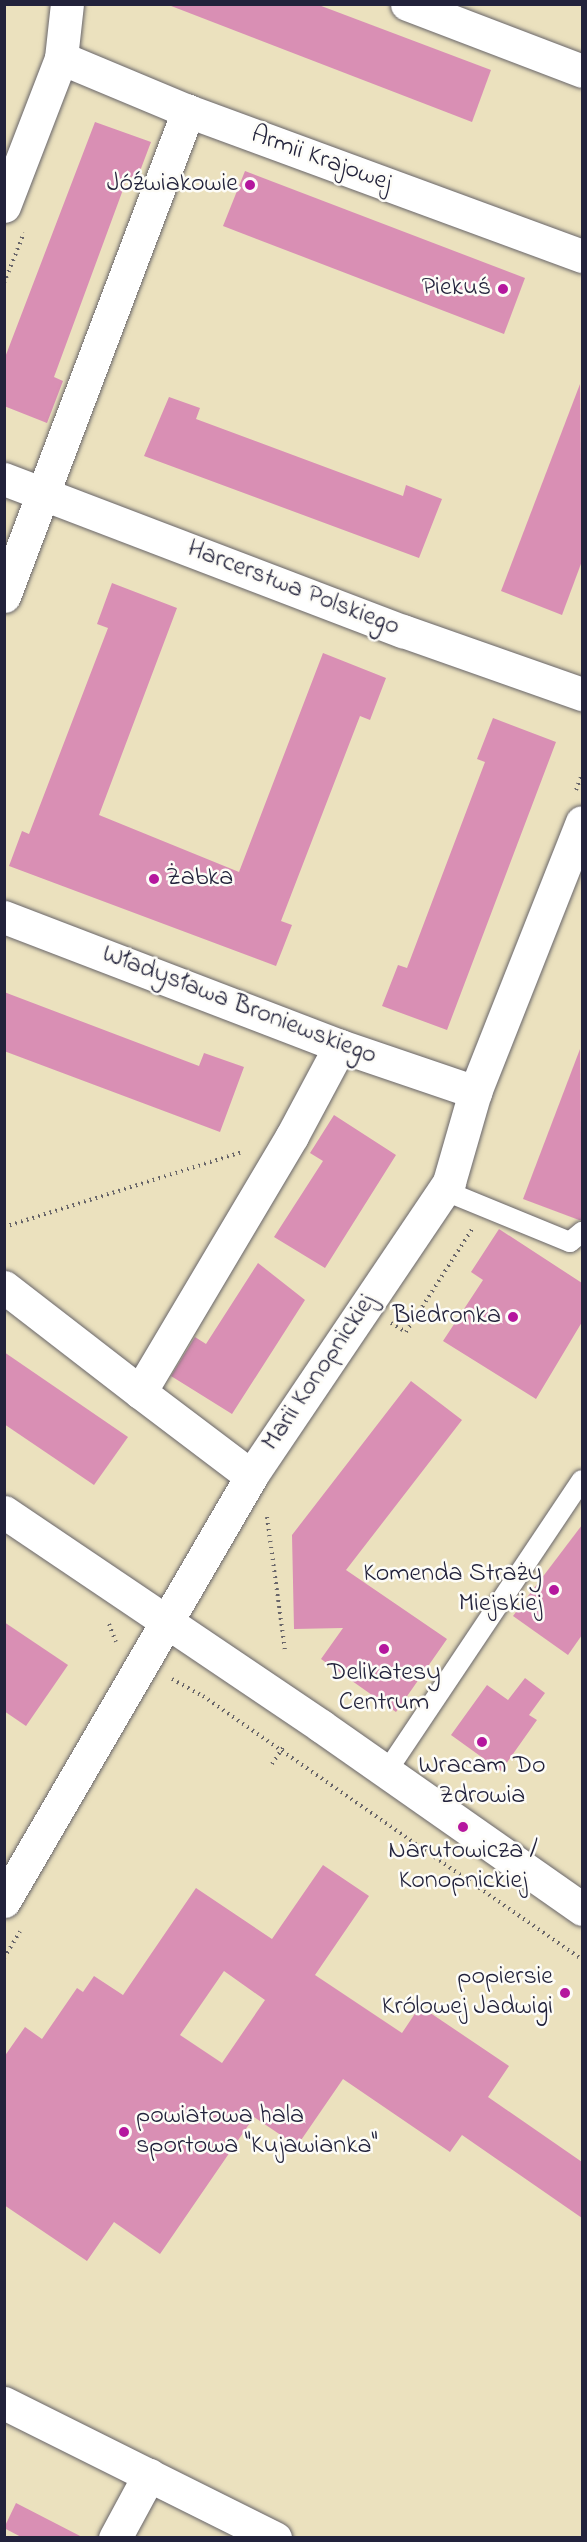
<!DOCTYPE html>
<html>
<head>
<meta charset="utf-8">
<style>
  body { margin:0 }
  #map { position:relative; width:587px; height:2542px; overflow:hidden; background:#ebe1be; font-family:"Indie Flower",sans-serif }
  div>[style] { position:absolute }
  .building>* { inset:0; background:#d98fb4 }
  .path>* { height:4px; margin-top:-2px; transform-origin:0; background:repeating-linear-gradient(90deg,#686569 0 1.5px,transparent 0 6px) }
  .roads { filter:drop-shadow(0 0 2px #686569) drop-shadow(0 0 2px #686569) }
  .lane>* { height:20px; margin:-10px; padding:0 10px; transform-origin:10px; border-radius:10px; background:#fff }
  .street>* { height:33px; margin:-16.5px; padding:0 16.5px; transform-origin:16.5px; border-radius:16.5px; background:#fff }
  .secondary>* { height:33px; margin:-16.5px; padding:0 16.5px; transform-origin:16.5px; border-radius:16.5px; background:#fff }
  .dots>* { width:16px; height:16px; translate:-50% -50%; box-sizing:border-box; border:3px solid #fdfcf7; border-radius:50% }
  span { translate:-50% -50%; white-space:nowrap; text-align:center; line-height:1.15; -webkit-text-stroke:5px #fdfcf7; paint-order:stroke }
  .street-label { font-size:26px; color:#22223b }
  .poi-label { font-size:26px; color:#22223b }
  .right { translate:-100% -50%; text-align:right }
  .left { translate:0 -50%; text-align:left }
  .frame { position:absolute; inset:0; border:6px solid #22223b; pointer-events:none }
</style>
</head>
<body>
<div id="map">
  <div class="building">
    <div style="clip-path:polygon(166px 4px,316px 4px,491px 70px,472px 122px)"></div>
    <div style="clip-path:polygon(95px 122px,151px 142px,137px 179px,128px 176px,54px 377px,63px 381px,47px 423px,4px 406px,4px 360px)"></div>
    <div style="clip-path:polygon(245px 171px,525px 278px,504px 334px,223px 226px)"></div>
    <div style="clip-path:polygon(580px 384px,582px 561px,562px 615px,501px 591px)"></div>
    <div style="clip-path:polygon(169px 397px,200px 408px,196px 419px,403px 496px,406px 485px,442px 499px,419px 558px,144px 456px)"></div>
    <div style="clip-path:polygon(112px 583px,177px 608px,99px 815px,239px 872px,323px 653px,386px 678px,370px 720px,360px 716px,281px 921px,292px 925px,276px 966px,9px 866px,22px 831px,29px 834px,108px 628px,97px 624px)"></div>
    <div style="clip-path:polygon(493px 718px,556px 742px,447px 1030px,382px 1006px,398px 965px,407px 968px,485px 762px,477px 759px)"></div>
    <div style="clip-path:polygon(4px 992px,199px 1066px,204px 1053px,244px 1067px,220px 1132px,4px 1051px)"></div>
    <div style="clip-path:polygon(580px 1049px,582px 1220px,579px 1220px,523px 1199px)"></div>
    <div style="clip-path:polygon(334px 1115px,396px 1155px,325px 1268px,274px 1237px,323px 1161px,310px 1153px)"></div>
    <div style="clip-path:polygon(499px 1229px,582px 1283px,582px 1322px,536px 1399px,443px 1341px,483px 1280px,471px 1272px)"></div>
    <div style="clip-path:polygon(258px 1263px,305px 1300px,232px 1414px,171px 1376px,195px 1337px,206px 1344px)"></div>
    <div style="clip-path:polygon(4px 1352px,128px 1437px,94px 1485px,4px 1424px)"></div>
    <div style="clip-path:polygon(411px 1381px,462px 1420px,346px 1570px,447px 1639px,396px 1712px,321px 1659px,343px 1628px,294px 1629px,292px 1535px)"></div>
    <div style="clip-path:polygon(582px 1525px,582px 1635px,568px 1655px,513px 1616px)"></div>
    <div style="clip-path:polygon(4px 1622px,68px 1665px,26px 1726px,4px 1711px)"></div>
    <div style="clip-path:polygon(525px 1678px,545px 1693px,529px 1715px,537px 1720px,501px 1771px,451px 1735px,487px 1685px,508px 1700px)"></div>
    <div style="clip-path:polygon(evenodd,323px 1865px,369px 1896px,315px 1975px,402px 2033px,420px 2006px,509px 2066px,488px 2097px,582px 2162px,582px 2218px,462px 2135px,450px 2152px,343px 2079px,297px 2146px,254px 2117px,160px 2254px,114px 2222px,87px 2261px,4px 2205px,4px 2057px,25px 2027px,42px 2039px,77px 1988px,83px 1992px,94px 1976px,123px 1995px,196px 1888px,272px 1939px,323px 1865px,224px 1971px,265px 2000px,222px 2063px,180px 2035px,224px 1971px)"></div>
    <div style="clip-path:polygon(16px 2503px,84px 2538px,23px 2538px,4px 2528px)"></div>
  </div>
  <div class="path">
    <div style="left:4px;top:283px;width:54px;rotate:-68.2deg"></div>
    <div style="left:576px;top:790px;width:17px;rotate:-69deg"></div>
    <div style="left:4px;top:1227px;width:250px;rotate:-17.5deg"></div>
    <div style="left:391px;top:1323px;width:17px;rotate:31deg"></div>
    <div style="left:406px;top:1332px;width:122px;rotate:-57.3deg"></div>
    <div style="left:267px;top:1517px;width:135px;rotate:82.3deg"></div>
    <div style="left:109px;top:1624px;width:19px;rotate:69deg"></div>
    <div style="left:172px;top:1679px;width:35px;rotate:29deg"></div>
    <div style="left:203px;top:1696px;width:461px;rotate:34.8deg"></div>
    <div style="left:272px;top:1764px;width:23px;rotate:-56deg"></div>
    <div style="left:4px;top:1958px;width:31px;rotate:-59deg"></div>
  </div>
  <div class="roads">
    <div class="lane">
      <div style="left:443px;top:1190px;width:137px;rotate:22.3deg"></div>
      <div style="left:570px;top:1242px;width:16px;rotate:-40deg"></div>
      <div style="left:387px;top:1771px;width:350px;rotate:-56.2deg"></div>
    </div>
    <div class="street">
      <div style="left:407px;top:4px;width:187px;rotate:20.9deg"></div>
      <div style="left:61px;top:58px;width:138px;rotate:22.7deg"></div>
      <div style="left:188px;top:111px;width:420px;rotate:20.2deg"></div>
      <div style="left:4px;top:206px;width:159px;rotate:-68.9deg"></div>
      <div style="left:61px;top:58px;width:54px;rotate:-83.7deg"></div>
      <div style="left:4px;top:479px;width:427px;rotate:20.9deg"></div>
      <div style="left:403px;top:631px;width:190px;rotate:19.4deg"></div>
      <div style="left:4px;top:596px;width:519px;rotate:-69.22deg"></div>
      <div style="left:4px;top:917px;width:360px;rotate:21deg"></div>
      <div style="left:340px;top:1046px;width:143px;rotate:18.8deg"></div>
      <div style="left:4px;top:1287px;width:172px;rotate:37.7deg"></div>
      <div style="left:251px;top:1476px;width:139px;rotate:-142.9deg"></div>
      <div style="left:140px;top:1392px;width:298px;rotate:-59.3deg"></div>
      <div style="left:292px;top:1136px;width:102px;rotate:-61.9deg"></div>
      <div style="left:4px;top:1901px;width:492px;rotate:-59.8deg"></div>
      <div style="left:251px;top:1476px;width:354px;rotate:-56deg"></div>
      <div style="left:449px;top:1182px;width:94px;rotate:-73.9deg"></div>
      <div style="left:475px;top:1092px;width:290px;rotate:-68.4deg"></div>
      <div style="left:4px;top:2403px;width:303px;rotate:26.5deg"></div>
      <div style="left:115px;top:2538px;width:72px;rotate:-61.6deg"></div>
    </div>
    <div class="secondary">
      <div style="left:4px;top:1512px;width:382px;rotate:34deg"></div>
      <div style="left:321px;top:1726px;width:319px;rotate:35deg"></div>
    </div>
  </div>
  <div class="dots">
    <div style="left:250px;top:185px;background:#b5179e"></div>
    <div style="left:503px;top:289px;background:#b5179e"></div>
    <div style="left:154px;top:879px;background:#b5179e"></div>
    <div style="left:513px;top:1317px;background:#b5179e"></div>
    <div style="left:554px;top:1590px;background:#b5179e"></div>
    <div style="left:384px;top:1649px;background:#b5179e"></div>
    <div style="left:482px;top:1742px;background:#b5179e"></div>
    <div style="left:463px;top:1827px;background:#b5179e"></div>
    <div style="left:565px;top:1993px;background:#b5179e"></div>
    <div style="left:124px;top:2132px;background:#b5179e"></div>
  </div>
  <div class="street-label">
    <span style="left:321px;top:160px;rotate:20deg">Armii Krajowej</span>
    <span style="left:293px;top:589px;rotate:21deg">Harcerstwa Polskiego</span>
    <span style="left:239px;top:1006px;rotate:21deg">Władysława Broniewskiego</span>
    <span style="left:320px;top:1373px;rotate:-56deg">Marii Konopnickiej</span>
  </div>
  <div class="poi-label">
    <span class="right" style="left:238px;top:185px">Jóźwiakowie</span>
    <span class="right" style="left:491px;top:289px">Piekuś</span>
    <span class="left" style="left:166px;top:879px">Żabka</span>
    <span class="right" style="left:501px;top:1317px">Biedronka</span>
    <span class="right" style="left:542px;top:1590px">Komenda Straży<br>Miejskiej</span>
    <span style="left:384px;top:1689px">Delikatesy<br>Centrum</span>
    <span style="left:482px;top:1782px">Wracam Do<br>Zdrowia</span>
    <span style="left:463px;top:1867px">Narutowicza /<br>Konopnickiej</span>
    <span class="right" style="left:553px;top:1993px">popiersie<br>Królowej Jadwigi</span>
    <span class="left" style="left:136px;top:2132px">powiatowa hala<br>sportowa "Kujawianka"</span>
  </div>
  <div class="frame"></div>
</div>
</body>
</html>
